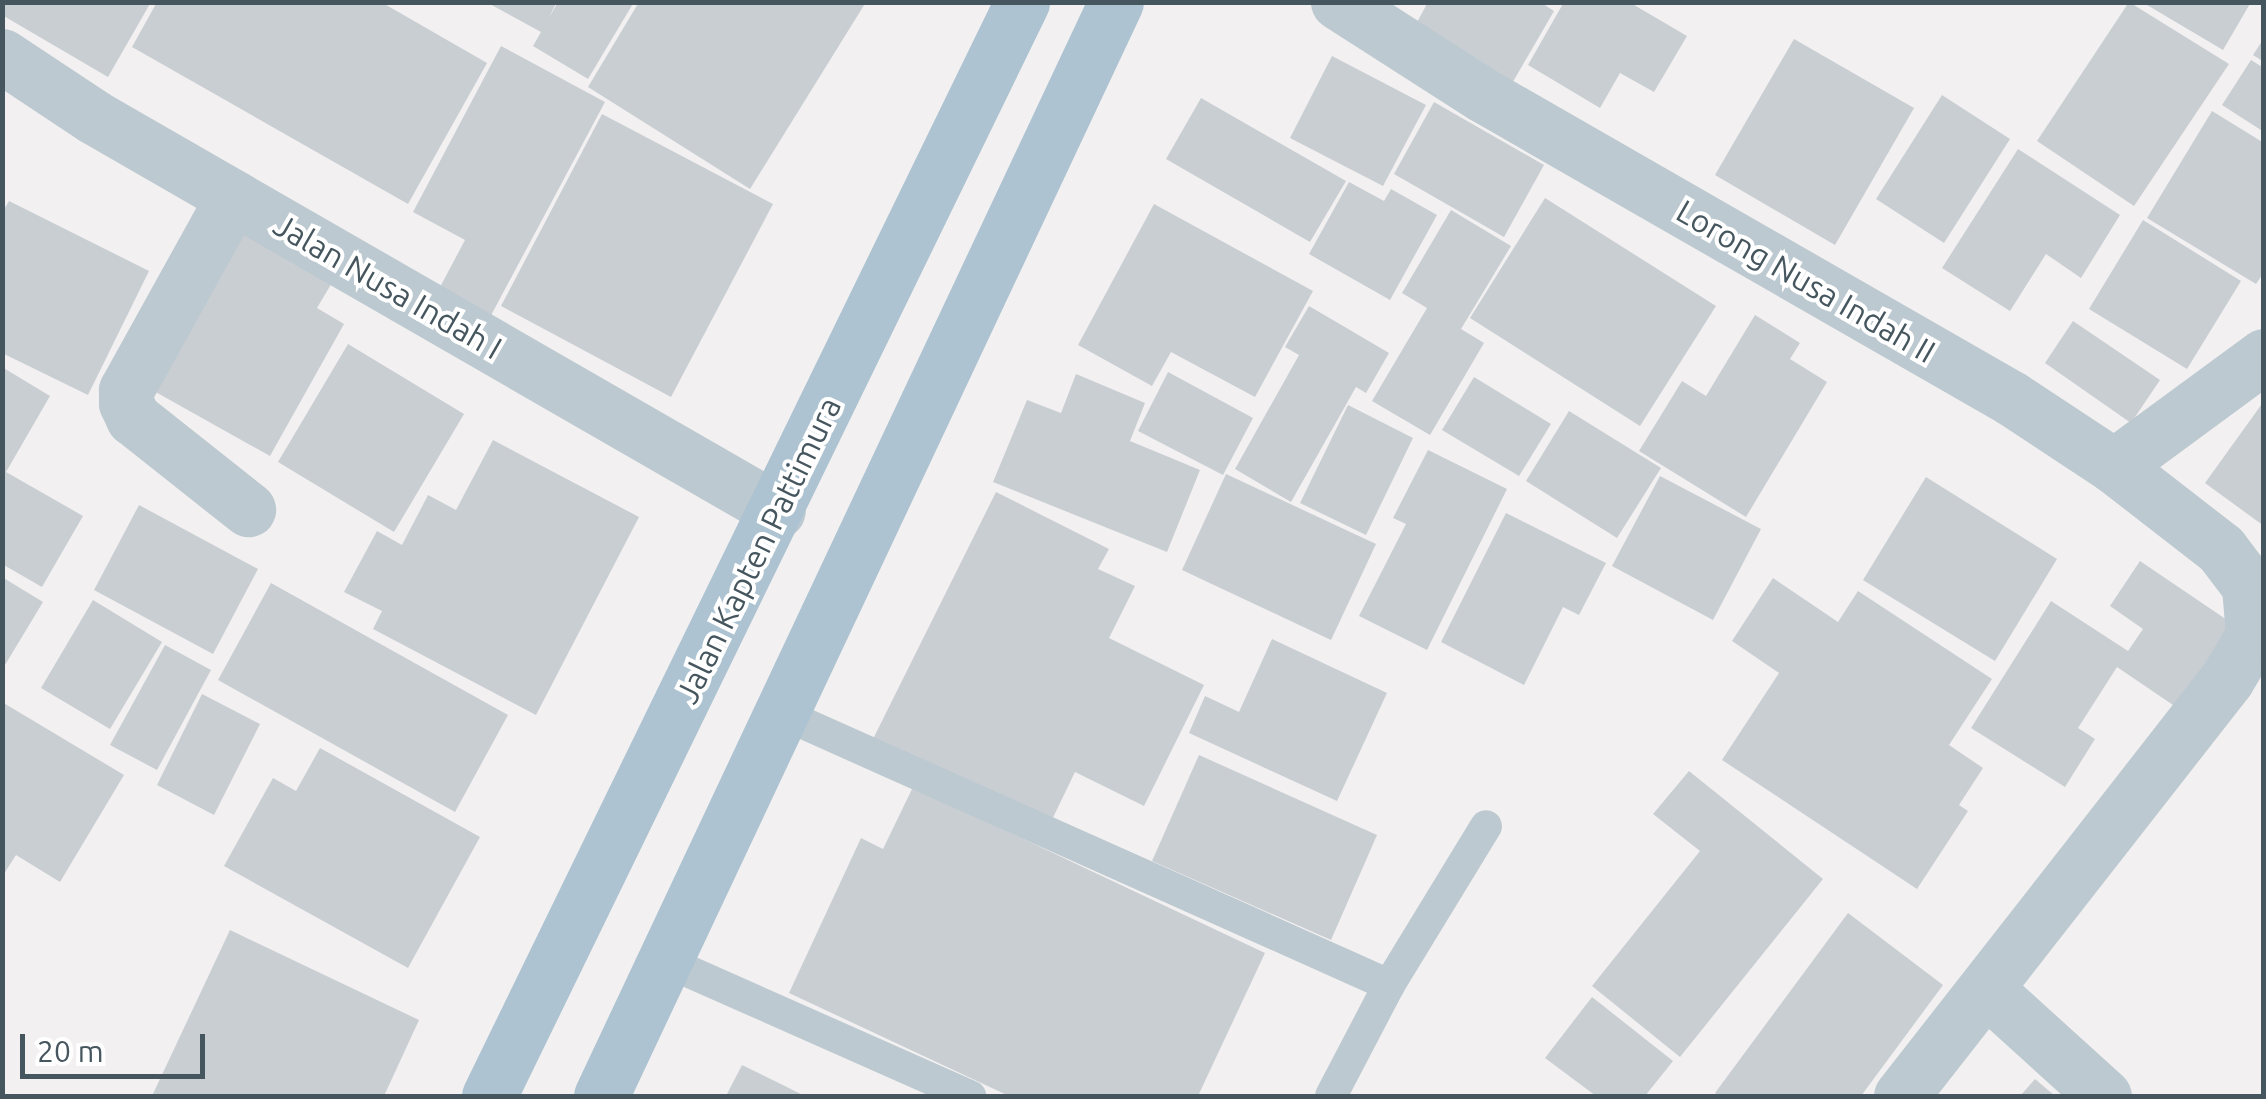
<!DOCTYPE html>
<html>
<head>
<meta charset="utf-8">
<style>
  body { margin:0 }
  #map { position:relative; width:2266px; height:1099px; overflow:hidden; background:#f2f0f0; font-family:Ubuntu,sans-serif }
  div>[style] { position:absolute }
  .building>* { inset:0; background:#c9ced3 }
  .service>* { height:32px; margin:-16px; padding:0 16px; transform-origin:16px; border-radius:16px; background:#bcc9d0 }
  .minor>* { height:55px; margin:-27.5px; padding:0 27.5px; transform-origin:27.5px; border-radius:27.5px; background:#bcc9d0 }
  .primary>* { height:55px; margin:-27.5px; padding:0 27.5px; transform-origin:27.5px; border-radius:27.5px; background:#adc3d1 }
  span { translate:-50% -50%; white-space:nowrap; text-align:center; line-height:1.15; -webkit-text-stroke:8px #fff; paint-order:stroke }
  .street-label { font-size:32px; color:#46565f }
  .frame { position:absolute; inset:0; border:5px solid #46565f; pointer-events:none }
  .scale { position:absolute; left:20px; top:1034px; width:185px; height:45px; box-sizing:border-box; border:5px solid #46565f; border-top:0; padding-left:12px; font-size:30px; line-height:35px; white-space:nowrap; color:#46565f; -webkit-text-stroke:8px #fff; paint-order:stroke }
</style>
</head>
<body>
<div id="map">
  <div class="building">
    <div style="clip-path:polygon(2px 2px,151px 2px,108px 77px,2px 15px)"></div>
    <div style="clip-path:polygon(157px 2px,381px 2px,487px 63px,408px 204px,132px 47px)"></div>
    <div style="clip-path:polygon(558px 2px,634px 2px,588px 79px,533px 46px,541px 32px,488px 3px,556px 3px,549px 18px)"></div>
    <div style="clip-path:polygon(639px 2px,866px 2px,750px 189px,588px 87px)"></div>
    <div style="clip-path:polygon(1428px 2px,1540px 2px,1554px 11px,1507px 92px,1410px 35px)"></div>
    <div style="clip-path:polygon(1564px 2px,1629px 2px,1687px 36px,1654px 92px,1620px 73px,1600px 108px,1528px 65px)"></div>
    <div style="clip-path:polygon(2129px 2px,2229px 64px,2134px 206px,2037px 141px)"></div>
    <div style="clip-path:polygon(2142px 2px,2251px 2px,2223px 50px)"></div>
    <div style="clip-path:polygon(2264px 38px,2264px 62px,2253px 55px)"></div>
    <div style="clip-path:polygon(1794px 39px,1914px 108px,1835px 245px,1715px 175px)"></div>
    <div style="clip-path:polygon(501px 46px,605px 102px,480px 336px,429px 308px,465px 240px,413px 212px)"></div>
    <div style="clip-path:polygon(1332px 56px,1426px 105px,1383px 186px,1290px 138px)"></div>
    <div style="clip-path:polygon(2251px 60px,2264px 68px,2264px 132px,2222px 105px)"></div>
    <div style="clip-path:polygon(1942px 95px,2010px 139px,1944px 243px,1876px 199px)"></div>
    <div style="clip-path:polygon(1201px 98px,1346px 181px,1310px 242px,1166px 159px)"></div>
    <div style="clip-path:polygon(1434px 102px,1544px 165px,1504px 237px,1394px 174px)"></div>
    <div style="clip-path:polygon(2212px 111px,2264px 143px,2264px 272px,2256px 284px,2147px 218px)"></div>
    <div style="clip-path:polygon(602px 114px,773px 204px,671px 397px,501px 306px)"></div>
    <div style="clip-path:polygon(2018px 149px,2120px 215px,2081px 278px,2046px 254px,2010px 311px,1942px 268px)"></div>
    <div style="clip-path:polygon(1349px 182px,1384px 201px,1391px 189px,1437px 215px,1390px 300px,1309px 254px)"></div>
    <div style="clip-path:polygon(1545px 198px,1716px 306px,1640px 426px,1470px 318px)"></div>
    <div style="clip-path:polygon(9px 201px,149px 271px,88px 395px,2px 353px,2px 213px)"></div>
    <div style="clip-path:polygon(1154px 204px,1313px 291px,1255px 397px,1171px 352px,1152px 386px,1078px 345px)"></div>
    <div style="clip-path:polygon(1451px 210px,1511px 246px,1461px 329px,1484px 343px,1430px 435px,1372px 401px,1427px 308px,1402px 293px)"></div>
    <div style="clip-path:polygon(230px 215px,336px 276px,317px 308px,344px 324px,270px 456px,136px 381px)"></div>
    <div style="clip-path:polygon(2143px 220px,2241px 281px,2187px 369px,2089px 309px)"></div>
    <div style="clip-path:polygon(1309px 306px,1389px 353px,1366px 393px,1356px 387px,1291px 502px,1235px 469px,1299px 355px,1285px 347px)"></div>
    <div style="clip-path:polygon(1755px 315px,1800px 343px,1790px 359px,1827px 382px,1746px 517px,1639px 451px,1682px 381px,1706px 396px)"></div>
    <div style="clip-path:polygon(2073px 321px,2160px 380px,2131px 423px,2045px 363px)"></div>
    <div style="clip-path:polygon(348px 344px,464px 414px,394px 532px,278px 462px)"></div>
    <div style="clip-path:polygon(2px 367px,50px 396px,6px 472px,83px 516px,42px 587px,2px 564px)"></div>
    <div style="clip-path:polygon(1168px 372px,1253px 418px,1223px 475px,1138px 431px)"></div>
    <div style="clip-path:polygon(1076px 374px,1145px 403px,1130px 441px,1200px 470px,1167px 552px,993px 482px,1027px 400px,1061px 413px)"></div>
    <div style="clip-path:polygon(1474px 377px,1551px 424px,1519px 476px,1442px 430px)"></div>
    <div style="clip-path:polygon(2264px 401px,2264px 526px,2205px 483px)"></div>
    <div style="clip-path:polygon(1348px 405px,1413px 438px,1366px 535px,1300px 503px)"></div>
    <div style="clip-path:polygon(1569px 411px,1661px 468px,1617px 538px,1526px 481px)"></div>
    <div style="clip-path:polygon(493px 440px,639px 517px,536px 715px,373px 629px,382px 611px,344px 592px,377px 531px,402px 545px,428px 495px,456px 510px)"></div>
    <div style="clip-path:polygon(1428px 450px,1507px 489px,1427px 650px,1359px 616px,1406px 524px,1393px 518px)"></div>
    <div style="clip-path:polygon(1226px 474px,1376px 544px,1331px 640px,1182px 570px)"></div>
    <div style="clip-path:polygon(1660px 476px,1761px 529px,1713px 620px,1612px 566px)"></div>
    <div style="clip-path:polygon(1926px 477px,2057px 559px,1995px 661px,1863px 580px)"></div>
    <div style="clip-path:polygon(996px 492px,1109px 549px,1098px 569px,1135px 586px,1109px 638px,1204px 685px,1144px 806px,1075px 772px,1048px 828px,872px 741px)"></div>
    <div style="clip-path:polygon(139px 505px,258px 569px,213px 654px,94px 590px)"></div>
    <div style="clip-path:polygon(1506px 513px,1606px 563px,1579px 615px,1563px 607px,1524px 685px,1441px 642px)"></div>
    <div style="clip-path:polygon(2140px 561px,2233px 624px,2176px 707px,2117px 667px,2078px 728px,2095px 739px,2065px 787px,1971px 728px,2051px 601px,2128px 651px,2143px 629px,2110px 606px)"></div>
    <div style="clip-path:polygon(2px 577px,43px 602px,5px 665px,2px 663px)"></div>
    <div style="clip-path:polygon(1773px 578px,1838px 622px,1858px 591px,1992px 679px,1949px 745px,1983px 768px,1959px 805px,1968px 811px,1917px 889px,1722px 760px,1779px 673px,1732px 641px)"></div>
    <div style="clip-path:polygon(271px 583px,508px 715px,455px 812px,218px 680px)"></div>
    <div style="clip-path:polygon(93px 600px,162px 642px,110px 729px,41px 688px)"></div>
    <div style="clip-path:polygon(1272px 639px,1387px 693px,1337px 801px,1189px 733px,1205px 696px,1239px 712px)"></div>
    <div style="clip-path:polygon(165px 645px,211px 670px,157px 770px,110px 745px)"></div>
    <div style="clip-path:polygon(202px 694px,260px 724px,214px 815px,157px 785px)"></div>
    <div style="clip-path:polygon(2px 702px,124px 775px,60px 882px,16px 855px,2px 877px)"></div>
    <div style="clip-path:polygon(320px 748px,480px 837px,408px 968px,224px 866px,273px 778px,296px 791px)"></div>
    <div style="clip-path:polygon(1199px 755px,1377px 835px,1331px 940px,1152px 861px)"></div>
    <div style="clip-path:polygon(1689px 771px,1823px 879px,1680px 1057px,1592px 986px,1700px 851px,1653px 814px)"></div>
    <div style="clip-path:polygon(913px 787px,1265px 953px,1198px 1096px,1009px 1096px,789px 993px,861px 838px,883px 849px)"></div>
    <div style="clip-path:polygon(1848px 913px,1943px 985px,1861px 1096px,1720px 1096px,1715px 1093px)"></div>
    <div style="clip-path:polygon(230px 930px,419px 1020px,384px 1096px,152px 1096px)"></div>
    <div style="clip-path:polygon(1592px 997px,1673px 1061px,1645px 1096px,1596px 1096px,1545px 1058px)"></div>
    <div style="clip-path:polygon(742px 1065px,805px 1096px,726px 1096px)"></div>
    <div style="clip-path:polygon(2035px 1079px,2055px 1096px,2020px 1096px)"></div>
  </div>
  <div class="service">
    <div style="left:783px;top:714px;width:664px;rotate:24.09deg"></div>
    <div style="left:1389px;top:985px;width:125px;rotate:117.6deg"></div>
    <div style="left:665px;top:961px;width:334px;rotate:23.9deg"></div>
    <div style="left:1389px;top:985px;width:186px;rotate:-58.6deg"></div>
  </div>
  <div class="minor">
    <div style="left:1338px;top:2px;width:172px;rotate:32.7deg"></div>
    <div style="left:1483px;top:95px;width:609px;rotate:29.85deg"></div>
    <div style="left:2011px;top:398px;width:123px;rotate:33.4deg"></div>
    <div style="left:2114px;top:466px;width:186px;rotate:-36.3deg"></div>
    <div style="left:2px;top:56px;width:110px;rotate:33.5deg"></div>
    <div style="left:94px;top:117px;width:789px;rotate:29.94deg"></div>
    <div style="left:233px;top:197px;width:221px;rotate:119deg"></div>
    <div style="left:126px;top:390px;width:13px;rotate:90deg"></div>
    <div style="left:126px;top:403px;width:17px;rotate:65deg"></div>
    <div style="left:133px;top:418px;width:147px;rotate:38.4deg"></div>
    <div style="left:1987px;top:990px;width:158px;rotate:42.2deg"></div>
    <div style="left:1901px;top:1096px;width:529px;rotate:-51.98deg"></div>
    <div style="left:2227px;top:679px;width:51px;rotate:-59.4deg"></div>
    <div style="left:2253px;top:635px;width:49px;rotate:-94.7deg"></div>
    <div style="left:2249px;top:586px;width:46px;rotate:-127.1deg"></div>
    <div style="left:2221px;top:549px;width:135px;rotate:-142.2deg"></div>
  </div>
  <div class="primary">
    <div style="left:489px;top:1096px;width:1217px;rotate:-64.02deg"></div>
    <div style="left:601px;top:1096px;width:1209px;rotate:-64.79deg"></div>
  </div>
  <div class="street-label">
    <span style="left:1806px;top:281px;rotate:30deg">Lorong Nusa Indah II</span>
    <span style="left:388px;top:286px;rotate:30deg">Jalan Nusa Indah I</span>
    <span style="left:758px;top:550px;rotate:-64deg">Jalan Kapten Pattimura</span>
  </div>
  <div class="frame"></div>
  <div class="scale">20 m</div>
</div>
</body>
</html>
